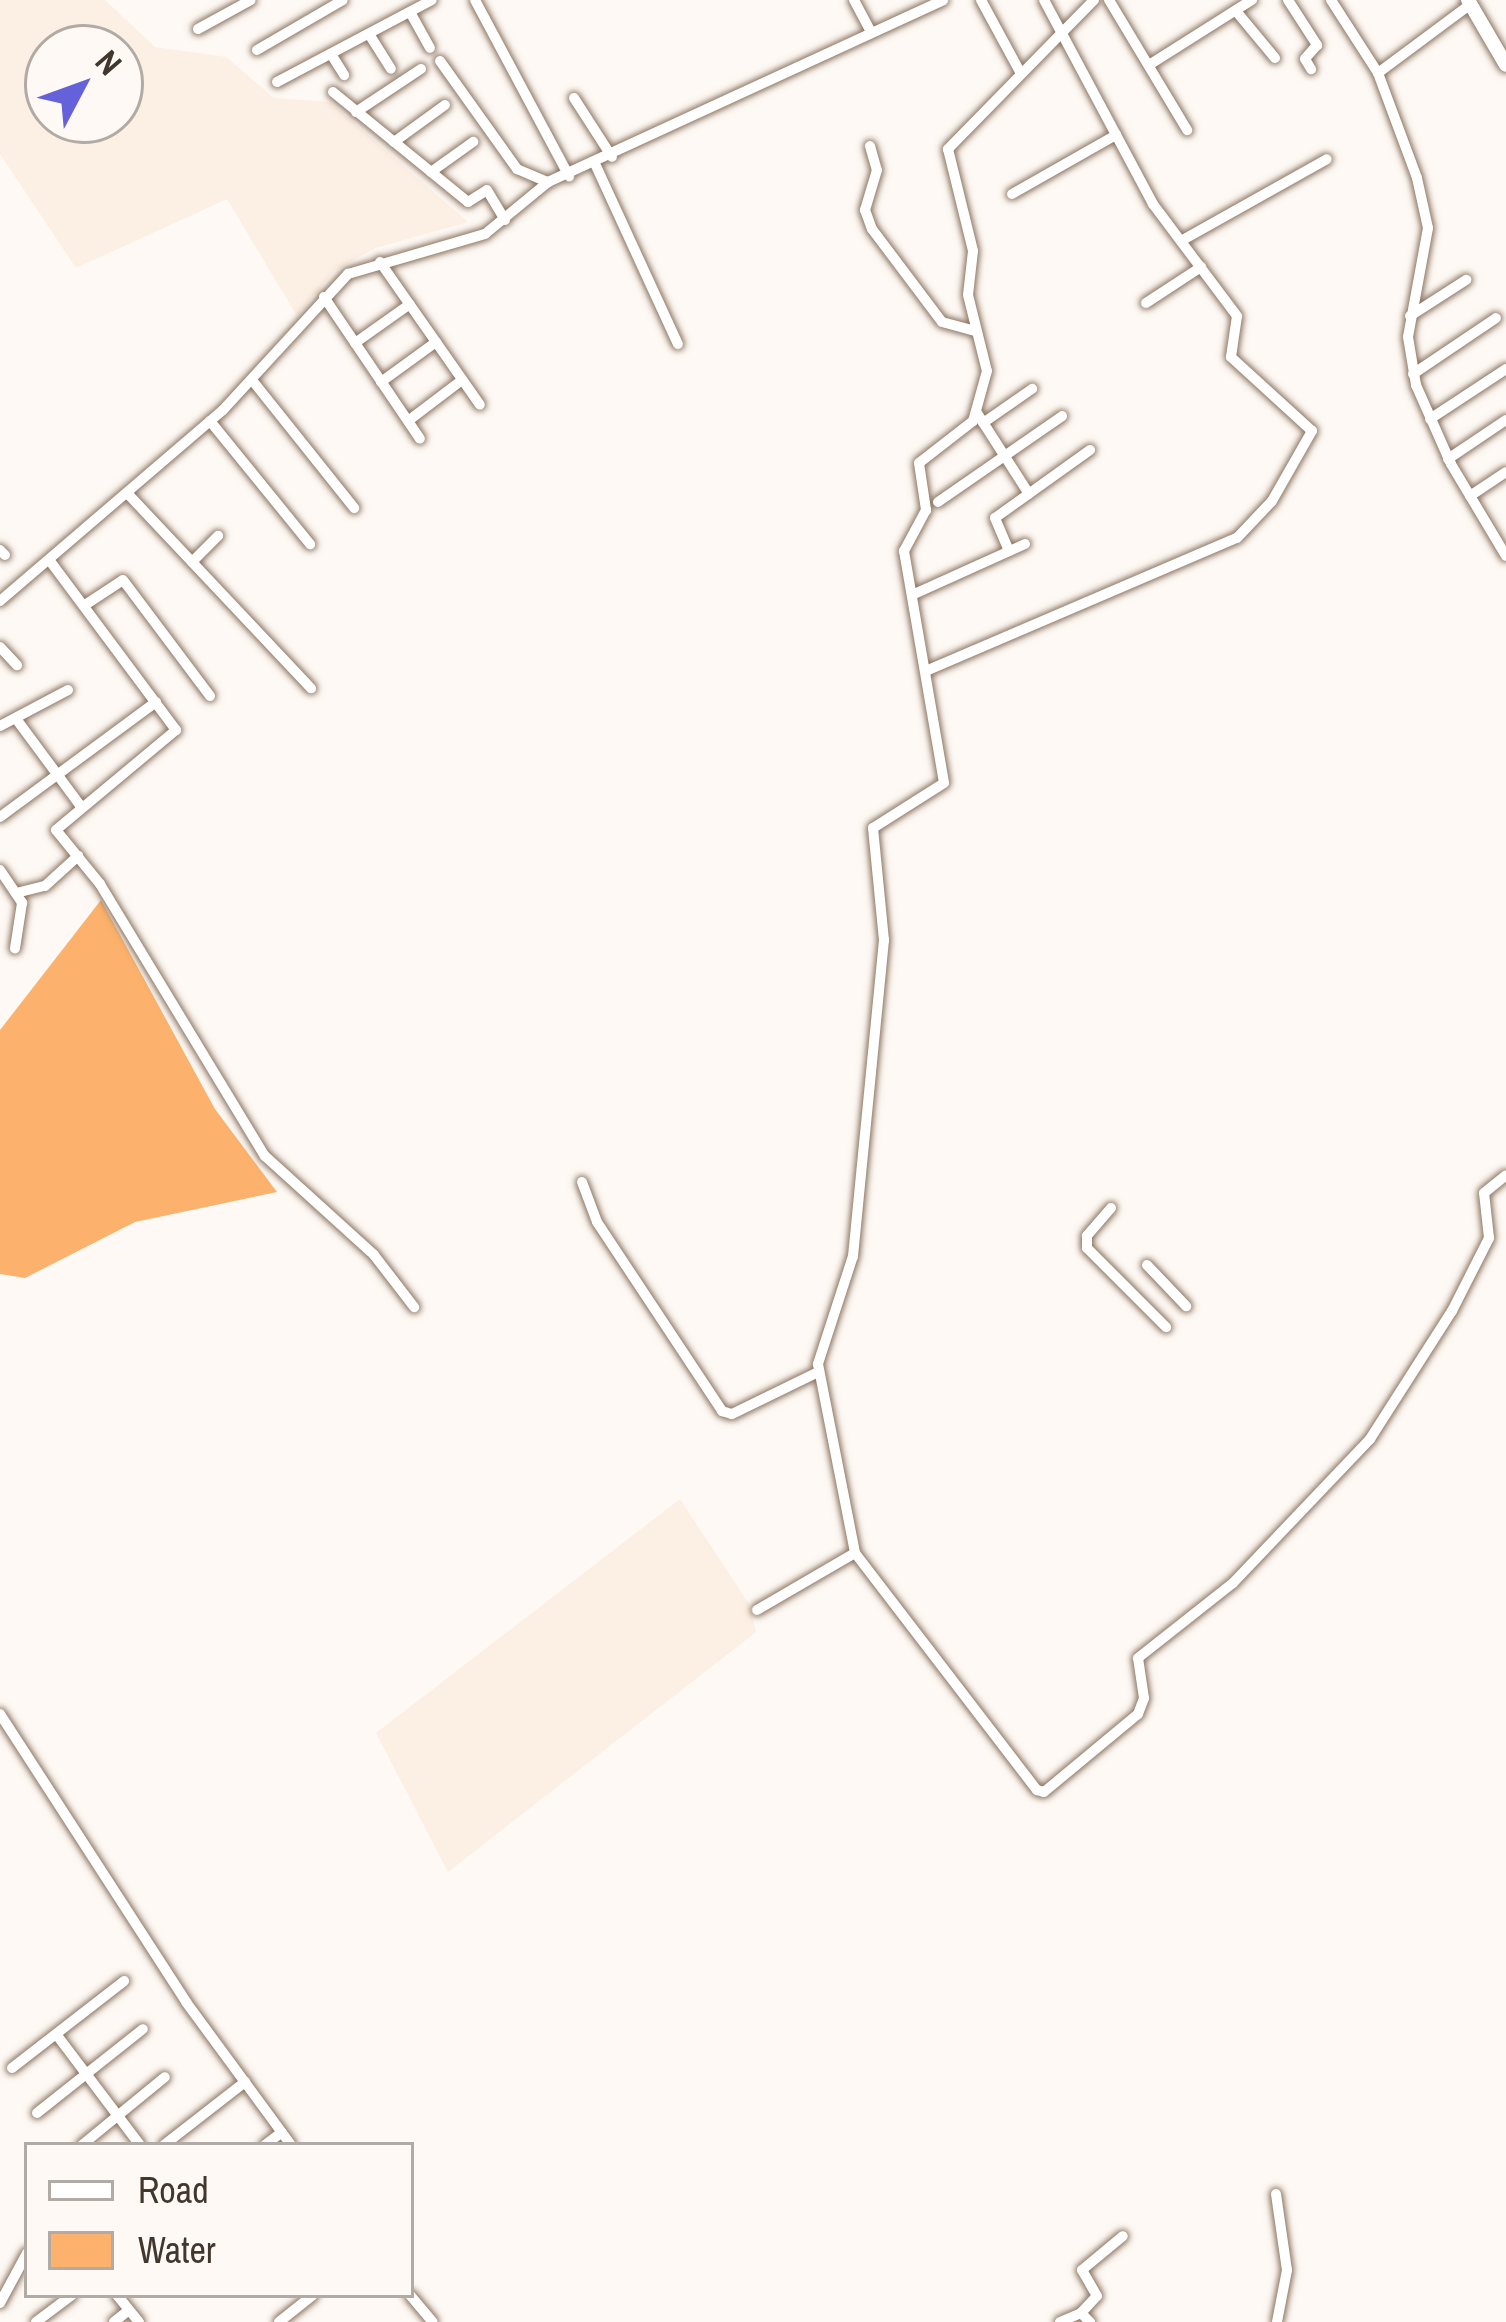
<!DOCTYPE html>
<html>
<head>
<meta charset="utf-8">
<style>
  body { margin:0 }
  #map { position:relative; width:1506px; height:2322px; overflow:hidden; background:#fef9f4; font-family:"Archivo Narrow",sans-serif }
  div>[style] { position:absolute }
  .built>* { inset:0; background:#fcefe4 }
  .water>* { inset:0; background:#fcb26c }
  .roads { filter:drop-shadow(0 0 3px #8d7561) drop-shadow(0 0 3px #8d7561) }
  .minor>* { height:10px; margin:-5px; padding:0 5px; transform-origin:5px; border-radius:5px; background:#fff }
  .major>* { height:14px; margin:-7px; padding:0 7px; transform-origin:7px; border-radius:7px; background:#fff }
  span { translate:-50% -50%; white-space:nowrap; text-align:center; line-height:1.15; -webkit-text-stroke:12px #fef9f4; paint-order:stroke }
  .legend { position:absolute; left:24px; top:2142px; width:390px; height:156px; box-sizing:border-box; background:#fef9f4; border:3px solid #b2aba5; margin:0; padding:15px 21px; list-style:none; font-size:36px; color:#41372e }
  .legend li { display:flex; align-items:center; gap:24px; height:60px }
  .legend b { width:60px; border:3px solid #b2aba5 }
  .north { position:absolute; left:24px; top:24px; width:120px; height:120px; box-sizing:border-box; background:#fef9f4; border:3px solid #b2aba5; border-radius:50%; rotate:49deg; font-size:33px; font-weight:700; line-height:48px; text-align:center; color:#41372e }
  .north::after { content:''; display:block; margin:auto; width:42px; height:54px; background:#6461da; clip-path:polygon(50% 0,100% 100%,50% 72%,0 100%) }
</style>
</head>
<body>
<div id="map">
  <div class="built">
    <div style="clip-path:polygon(evenodd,0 0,105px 0,155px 47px,226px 57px,274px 98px,330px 102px,468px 222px,375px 248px,334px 271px,297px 316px,227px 199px,76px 268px,0 154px,0 0,48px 48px,120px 48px,120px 120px,48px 120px,48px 48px)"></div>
    <div style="clip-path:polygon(680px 1499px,749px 1604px,756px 1632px,448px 1872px,376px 1733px)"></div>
  </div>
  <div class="water">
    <div style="clip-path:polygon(101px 900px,215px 1109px,277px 1192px,135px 1222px,25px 1278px,0 1274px,0 1030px)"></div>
  </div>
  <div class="roads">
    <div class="minor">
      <div style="left:475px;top:0;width:200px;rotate:61.9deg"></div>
      <div style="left:854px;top:0;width:32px;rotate:62deg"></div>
      <div style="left:981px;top:0;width:80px;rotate:61.5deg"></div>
      <div style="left:1094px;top:0;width:209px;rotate:134.4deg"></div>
      <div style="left:948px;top:149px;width:105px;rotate:76.2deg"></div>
      <div style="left:973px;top:251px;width:44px;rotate:96.5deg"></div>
      <div style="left:968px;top:295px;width:78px;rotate:76deg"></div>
      <div style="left:987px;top:371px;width:52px;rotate:105.6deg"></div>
      <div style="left:973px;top:421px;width:68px;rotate:142.1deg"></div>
      <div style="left:919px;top:463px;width:48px;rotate:81.5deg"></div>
      <div style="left:926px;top:510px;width:47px;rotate:118.2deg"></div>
      <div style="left:904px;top:551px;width:235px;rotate:80.2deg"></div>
      <div style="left:944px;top:783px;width:84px;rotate:147.6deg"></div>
      <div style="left:873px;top:828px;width:113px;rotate:84.4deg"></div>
      <div style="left:884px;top:940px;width:318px;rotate:95.6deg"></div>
      <div style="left:853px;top:1256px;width:114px;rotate:108deg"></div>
      <div style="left:818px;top:1364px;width:193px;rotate:78.9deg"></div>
      <div style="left:855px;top:1553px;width:299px;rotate:52.5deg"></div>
      <div style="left:1037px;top:1790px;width:7px;rotate:16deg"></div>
      <div style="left:1044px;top:1792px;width:122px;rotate:-39.7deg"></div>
      <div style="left:1138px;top:1714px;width:17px;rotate:-69deg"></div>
      <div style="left:1144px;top:1698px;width:40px;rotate:-98.5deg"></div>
      <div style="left:1138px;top:1658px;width:121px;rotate:-38.3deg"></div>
      <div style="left:1233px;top:1583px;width:199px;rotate:-46.4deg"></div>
      <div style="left:1370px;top:1439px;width:152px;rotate:-57.4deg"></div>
      <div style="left:1452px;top:1311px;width:82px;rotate:-63.1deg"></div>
      <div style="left:1489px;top:1238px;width:45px;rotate:-96.3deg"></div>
      <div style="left:1484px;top:1193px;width:28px;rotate:-39deg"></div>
      <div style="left:1109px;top:0;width:152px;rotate:59deg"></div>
      <div style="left:1288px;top:0;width:54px;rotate:57.2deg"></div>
      <div style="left:1317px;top:45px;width:18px;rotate:131deg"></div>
      <div style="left:1305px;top:59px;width:12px;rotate:59deg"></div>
      <div style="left:1331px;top:0;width:87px;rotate:57.2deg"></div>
      <div style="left:1378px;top:73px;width:112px;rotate:69.6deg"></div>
      <div style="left:1417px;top:178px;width:51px;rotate:77.6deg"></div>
      <div style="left:1428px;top:228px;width:111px;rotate:100.4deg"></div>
      <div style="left:1408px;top:337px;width:49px;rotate:80.5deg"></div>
      <div style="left:1416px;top:385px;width:86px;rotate:66.1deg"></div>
      <div style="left:1451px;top:464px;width:107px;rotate:59.1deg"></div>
      <div style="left:1236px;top:11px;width:61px;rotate:50.3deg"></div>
      <div style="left:410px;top:12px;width:41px;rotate:60.9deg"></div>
      <div style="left:198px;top:29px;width:60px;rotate:-28.7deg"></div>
      <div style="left:369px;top:34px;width:41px;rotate:57.8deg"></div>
      <div style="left:257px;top:50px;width:99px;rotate:-30.2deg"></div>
      <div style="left:331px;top:54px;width:25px;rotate:58deg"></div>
      <div style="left:440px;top:61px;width:133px;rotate:54.5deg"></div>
      <div style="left:517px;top:169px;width:34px;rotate:23deg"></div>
      <div style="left:1149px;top:65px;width:122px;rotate:-32.3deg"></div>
      <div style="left:1378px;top:73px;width:116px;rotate:-36.6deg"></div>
      <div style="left:277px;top:82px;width:175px;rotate:-27.9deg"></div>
      <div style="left:333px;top:92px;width:174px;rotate:39.2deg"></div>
      <div style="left:468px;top:202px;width:22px;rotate:-32deg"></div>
      <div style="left:487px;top:190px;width:35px;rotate:59deg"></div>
      <div style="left:574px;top:98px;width:70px;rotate:57.2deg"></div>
      <div style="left:356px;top:112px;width:78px;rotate:-33.5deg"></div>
      <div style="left:394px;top:142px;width:63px;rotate:-36deg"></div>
      <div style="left:870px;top:146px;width:25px;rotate:74deg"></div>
      <div style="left:877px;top:170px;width:42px;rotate:106.7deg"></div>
      <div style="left:865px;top:210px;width:20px;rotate:70deg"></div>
      <div style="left:872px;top:229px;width:116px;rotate:53deg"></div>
      <div style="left:942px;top:322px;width:34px;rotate:15deg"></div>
      <div style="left:596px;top:166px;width:196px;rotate:65.3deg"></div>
      <div style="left:431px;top:172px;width:52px;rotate:-35.5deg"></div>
      <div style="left:1012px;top:194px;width:120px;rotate:-29.6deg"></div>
      <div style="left:1181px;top:241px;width:167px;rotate:-29.3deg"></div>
      <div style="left:380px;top:262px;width:174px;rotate:55deg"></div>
      <div style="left:324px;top:297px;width:171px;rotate:55.9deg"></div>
      <div style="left:1146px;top:303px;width:66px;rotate:-33.2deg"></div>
      <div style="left:1410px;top:316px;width:67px;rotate:-32.7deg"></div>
      <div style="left:355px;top:343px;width:67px;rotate:-35.3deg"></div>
      <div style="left:1413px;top:374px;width:100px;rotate:-34deg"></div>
      <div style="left:252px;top:380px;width:164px;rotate:51.4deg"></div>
      <div style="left:381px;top:382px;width:68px;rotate:-36deg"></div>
      <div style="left:977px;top:413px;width:96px;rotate:57.3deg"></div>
      <div style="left:1430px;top:419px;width:91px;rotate:-33.3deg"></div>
      <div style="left:210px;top:421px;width:159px;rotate:50.9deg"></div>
      <div style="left:408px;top:421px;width:68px;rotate:-37.2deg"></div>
      <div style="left:983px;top:423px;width:60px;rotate:-34.8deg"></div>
      <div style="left:1448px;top:459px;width:70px;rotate:-33.9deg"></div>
      <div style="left:128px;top:494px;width:267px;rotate:46.7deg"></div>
      <div style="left:1470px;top:496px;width:43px;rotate:-33.7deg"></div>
      <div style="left:938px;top:502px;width:151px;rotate:-34.7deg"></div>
      <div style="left:0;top:550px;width:7px;rotate:45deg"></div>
      <div style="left:1009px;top:551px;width:36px;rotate:-113deg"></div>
      <div style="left:995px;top:518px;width:117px;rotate:-35.6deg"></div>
      <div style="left:50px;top:561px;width:211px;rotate:53.3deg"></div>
      <div style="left:176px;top:730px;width:156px;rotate:140.2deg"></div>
      <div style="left:56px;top:830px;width:70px;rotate:50.8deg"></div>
      <div style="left:100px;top:884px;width:318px;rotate:58.8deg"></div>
      <div style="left:265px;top:1156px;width:147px;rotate:42.2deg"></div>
      <div style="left:374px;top:1255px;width:66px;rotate:52.4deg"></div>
      <div style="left:192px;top:562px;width:37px;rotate:-45deg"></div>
      <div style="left:912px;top:595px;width:124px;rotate:-24.3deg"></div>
      <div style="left:0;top:601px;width:294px;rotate:-40.6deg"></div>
      <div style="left:223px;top:410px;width:185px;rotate:-47.4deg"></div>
      <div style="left:348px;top:274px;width:143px;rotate:-16.3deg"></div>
      <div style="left:485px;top:234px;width:82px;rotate:-39.5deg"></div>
      <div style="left:548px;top:182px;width:435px;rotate:-24.7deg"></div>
      <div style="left:85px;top:605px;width:45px;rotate:-33.3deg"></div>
      <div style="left:123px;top:580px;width:145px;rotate:53.1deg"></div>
      <div style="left:0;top:647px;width:25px;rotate:47deg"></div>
      <div style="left:926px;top:671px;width:338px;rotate:-23.2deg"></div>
      <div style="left:1237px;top:538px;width:51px;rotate:-46.6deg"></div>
      <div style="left:1272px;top:501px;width:81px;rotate:-60.3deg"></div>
      <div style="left:1312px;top:431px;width:110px;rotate:-137.6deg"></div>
      <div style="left:1231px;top:357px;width:41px;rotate:-81.7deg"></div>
      <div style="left:1237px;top:316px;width:140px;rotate:-126.9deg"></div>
      <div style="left:1153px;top:204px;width:231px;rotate:-118.1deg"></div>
      <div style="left:17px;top:720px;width:106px;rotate:53.5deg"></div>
      <div style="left:0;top:726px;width:77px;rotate:-27.9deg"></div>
      <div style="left:0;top:817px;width:194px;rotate:-36.4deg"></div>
      <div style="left:0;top:870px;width:40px;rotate:56deg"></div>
      <div style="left:22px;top:903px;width:46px;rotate:98.8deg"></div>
      <div style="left:16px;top:893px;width:30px;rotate:-14deg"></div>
      <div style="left:45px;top:886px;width:45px;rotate:-42.3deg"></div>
      <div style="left:582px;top:1182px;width:43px;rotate:69.4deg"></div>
      <div style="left:597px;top:1222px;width:227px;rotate:56.5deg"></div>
      <div style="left:722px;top:1411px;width:10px;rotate:17deg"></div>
      <div style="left:732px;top:1414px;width:96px;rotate:-26deg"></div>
      <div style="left:1111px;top:1208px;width:37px;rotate:131deg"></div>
      <div style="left:1087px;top:1236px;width:12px;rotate:90deg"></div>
      <div style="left:1087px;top:1248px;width:112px;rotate:45deg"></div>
      <div style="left:1147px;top:1265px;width:57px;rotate:46.4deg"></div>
      <div style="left:757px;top:1610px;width:113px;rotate:-30.2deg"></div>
      <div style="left:0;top:1714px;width:343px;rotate:57.1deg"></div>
      <div style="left:186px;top:2002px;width:177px;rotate:53.7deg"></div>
      <div style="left:56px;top:2034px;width:139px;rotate:52.9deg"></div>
      <div style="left:12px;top:2068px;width:142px;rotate:-37.8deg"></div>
      <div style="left:37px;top:2113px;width:135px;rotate:-38.4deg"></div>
      <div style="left:82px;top:2145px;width:107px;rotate:-39.3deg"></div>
      <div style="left:164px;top:2145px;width:103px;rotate:-37.9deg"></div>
      <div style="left:265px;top:2145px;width:21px;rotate:-37deg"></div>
      <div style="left:1276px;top:2194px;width:77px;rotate:81.8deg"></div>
      <div style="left:1287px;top:2270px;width:53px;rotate:100.9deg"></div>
      <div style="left:117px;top:2295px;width:35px;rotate:51deg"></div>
      <div style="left:410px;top:2295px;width:35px;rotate:50deg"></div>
      <div style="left:0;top:2303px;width:57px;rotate:-61.6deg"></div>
      <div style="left:1081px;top:2313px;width:23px;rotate:-47deg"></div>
      <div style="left:1097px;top:2296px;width:30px;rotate:-120deg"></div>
      <div style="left:1082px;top:2270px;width:53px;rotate:-39.7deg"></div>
      <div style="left:36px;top:2322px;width:45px;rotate:-36.9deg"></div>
      <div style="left:114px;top:2322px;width:19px;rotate:-39deg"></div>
      <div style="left:279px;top:2322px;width:43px;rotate:-38.5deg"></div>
      <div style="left:1060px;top:2322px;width:23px;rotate:-23deg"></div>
      <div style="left:1081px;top:2313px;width:13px;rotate:45deg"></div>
    </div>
    <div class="major">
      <div style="left:1468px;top:0;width:75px;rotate:59.7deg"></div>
    </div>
  </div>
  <ul class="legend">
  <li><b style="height:15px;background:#fff"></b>Road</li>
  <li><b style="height:33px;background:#fcb26c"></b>Water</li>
  </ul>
  <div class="north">N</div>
</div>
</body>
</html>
